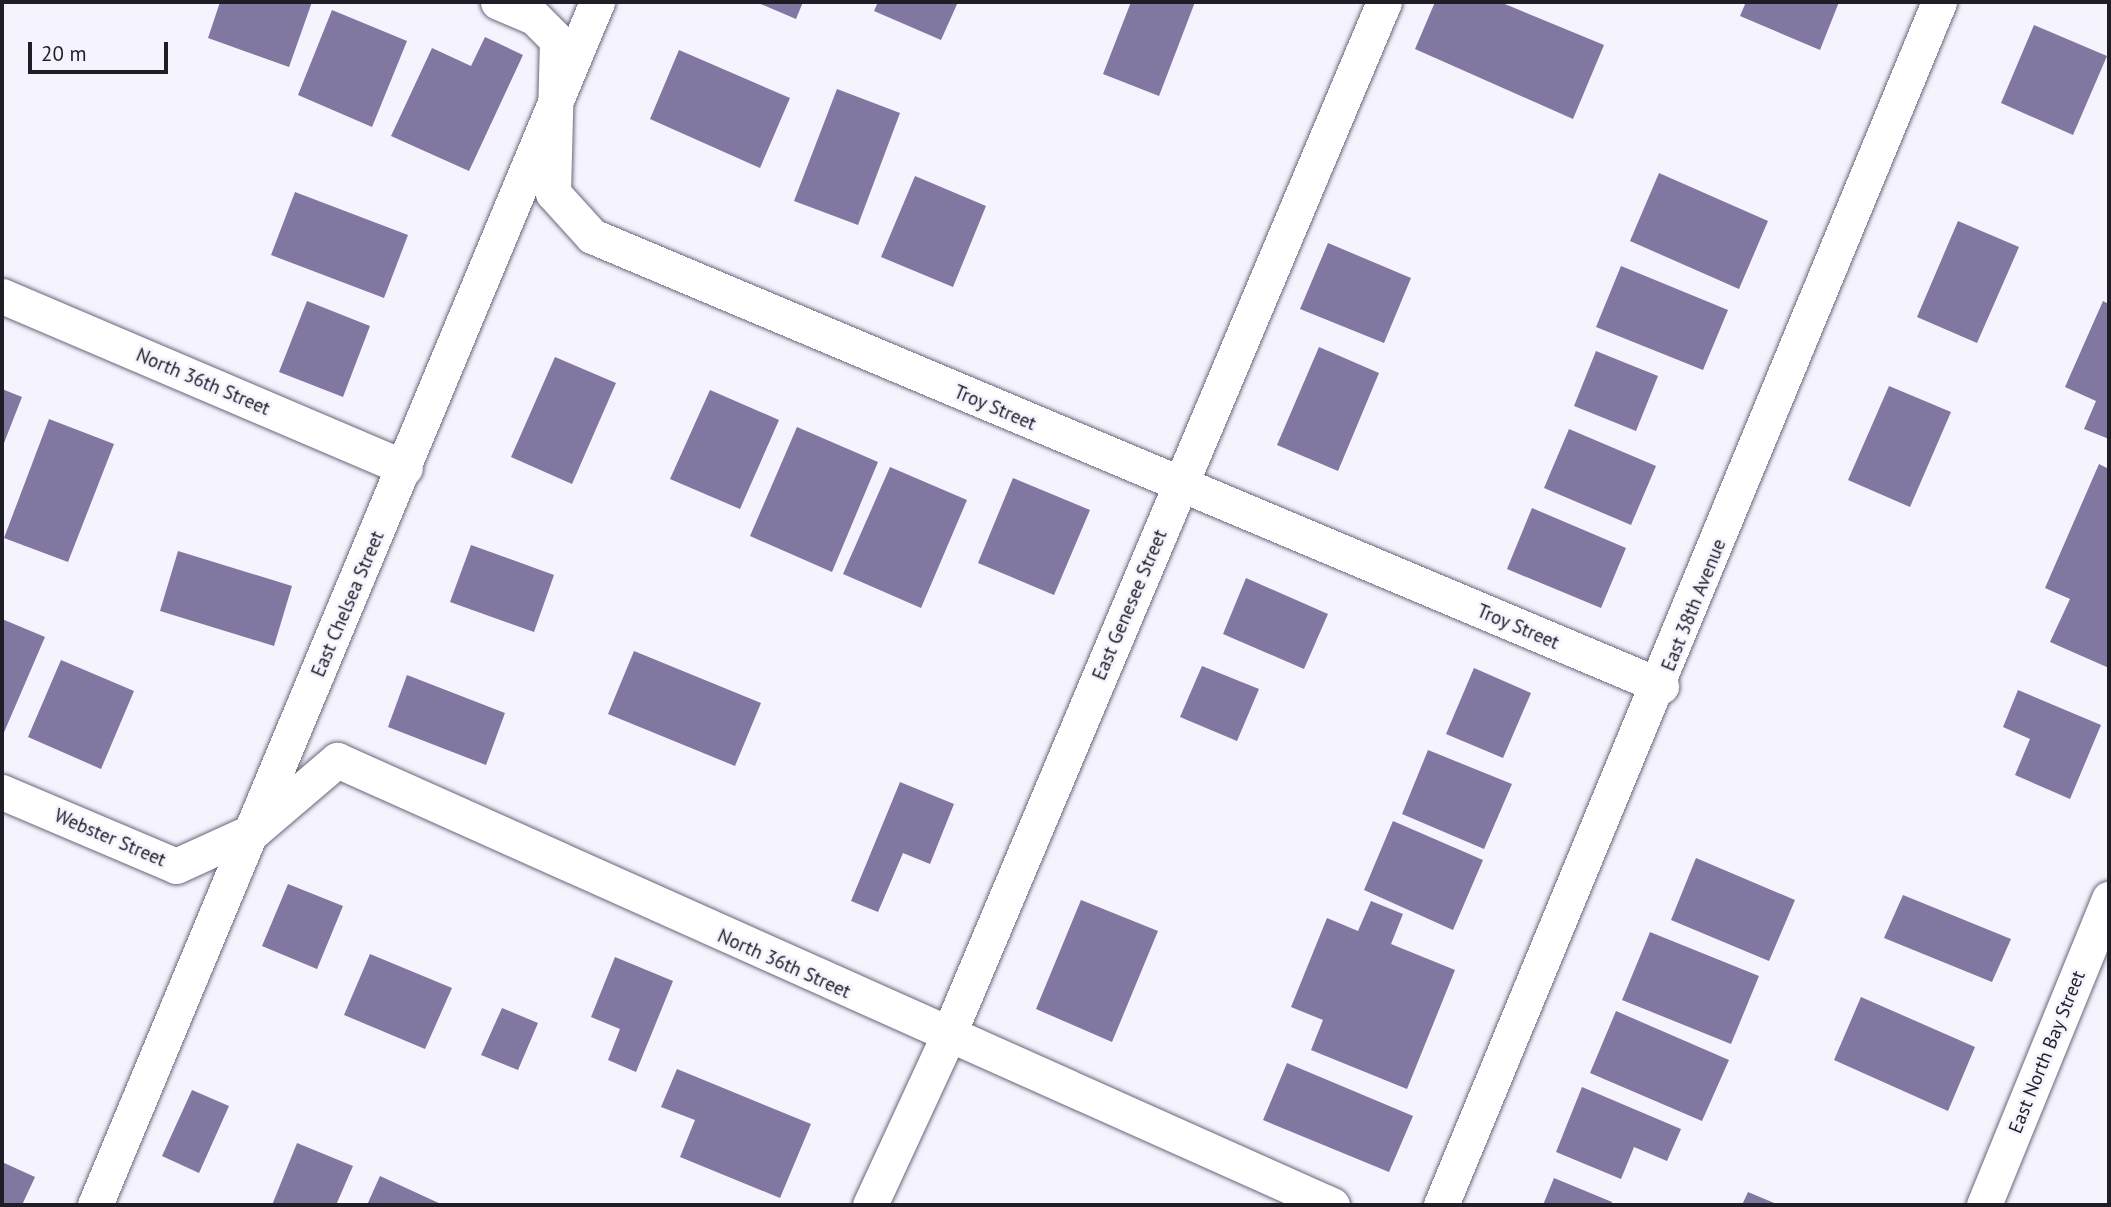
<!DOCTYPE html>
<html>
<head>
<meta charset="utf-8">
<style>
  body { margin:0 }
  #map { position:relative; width:2111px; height:1207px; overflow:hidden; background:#f5f3fd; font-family:"PT Sans",sans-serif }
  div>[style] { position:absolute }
  .building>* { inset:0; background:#8277a0 }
  .roads { filter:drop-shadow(0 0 2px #6b657c) drop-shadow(0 0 2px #6b657c) }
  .minor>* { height:35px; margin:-17.5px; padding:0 17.5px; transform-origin:17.5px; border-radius:17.5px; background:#fff }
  span { translate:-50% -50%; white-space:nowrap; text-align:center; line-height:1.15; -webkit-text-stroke:5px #f5f3fd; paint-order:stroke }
  .street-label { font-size:19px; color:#1f1d26 }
  .frame { position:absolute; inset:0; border:4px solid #1f1d26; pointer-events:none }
  .scale { position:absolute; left:28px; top:42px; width:140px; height:32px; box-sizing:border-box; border:4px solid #1f1d26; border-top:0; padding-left:9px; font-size:21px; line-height:24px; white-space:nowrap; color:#1f1d26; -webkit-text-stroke:5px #f5f3fd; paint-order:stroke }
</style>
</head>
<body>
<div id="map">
  <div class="building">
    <div style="clip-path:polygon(220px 2px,312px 2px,289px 67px,208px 38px)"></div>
    <div style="clip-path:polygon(756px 2px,803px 2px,796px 19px)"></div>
    <div style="clip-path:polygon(878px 2px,958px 2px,941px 40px,874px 11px)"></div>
    <div style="clip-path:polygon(1131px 2px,1195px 2px,1159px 96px,1103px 74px)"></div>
    <div style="clip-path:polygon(1435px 2px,1500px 2px,1604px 45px,1573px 119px,1415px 49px)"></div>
    <div style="clip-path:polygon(1746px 2px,1839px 2px,1820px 50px,1740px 16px)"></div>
    <div style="clip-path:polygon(332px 10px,407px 41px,372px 127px,298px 95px)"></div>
    <div style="clip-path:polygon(2034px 25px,2107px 56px,2073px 135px,2001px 103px)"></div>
    <div style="clip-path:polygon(485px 37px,523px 55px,469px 171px,391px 136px,432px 48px,471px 66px)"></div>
    <div style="clip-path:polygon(679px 50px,790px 98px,760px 168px,650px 119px)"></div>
    <div style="clip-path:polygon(837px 89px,900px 113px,858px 225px,794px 201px)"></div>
    <div style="clip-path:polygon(1659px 173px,1768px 221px,1739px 289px,1630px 241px)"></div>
    <div style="clip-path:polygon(915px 176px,986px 206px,953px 287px,881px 257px)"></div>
    <div style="clip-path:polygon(295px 192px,408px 235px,384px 298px,271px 255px)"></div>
    <div style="clip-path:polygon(1958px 221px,2019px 247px,1977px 343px,1917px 317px)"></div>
    <div style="clip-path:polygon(1328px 243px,1411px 278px,1384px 343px,1300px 309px)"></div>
    <div style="clip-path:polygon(1621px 266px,1728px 310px,1703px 370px,1596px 327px)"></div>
    <div style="clip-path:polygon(307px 301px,370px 326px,343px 397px,279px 372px)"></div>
    <div style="clip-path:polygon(2103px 301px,2109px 304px,2109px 439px,2084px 429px,2096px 401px,2065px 387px)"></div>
    <div style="clip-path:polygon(1319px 347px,1379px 373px,1338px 471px,1277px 445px)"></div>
    <div style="clip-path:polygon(1596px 351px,1658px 376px,1636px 431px,1574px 406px)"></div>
    <div style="clip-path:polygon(555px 357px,616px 383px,572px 484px,511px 457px)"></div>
    <div style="clip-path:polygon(1889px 386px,1951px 412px,1910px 507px,1848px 480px)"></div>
    <div style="clip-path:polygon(2px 389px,22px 397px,2px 448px)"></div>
    <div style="clip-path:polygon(710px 390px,779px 420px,740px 509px,670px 479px)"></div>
    <div style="clip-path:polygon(49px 419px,114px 444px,68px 562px,4px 538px)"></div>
    <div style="clip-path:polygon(797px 427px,878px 462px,832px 572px,750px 536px)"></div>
    <div style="clip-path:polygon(1569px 429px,1656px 466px,1631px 525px,1544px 488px)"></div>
    <div style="clip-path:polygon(2099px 464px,2109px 469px,2109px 668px,2050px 642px,2070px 599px,2045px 588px)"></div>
    <div style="clip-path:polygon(890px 467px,967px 500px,921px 608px,843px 574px)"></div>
    <div style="clip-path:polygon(1013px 478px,1090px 510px,1054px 595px,978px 563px)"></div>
    <div style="clip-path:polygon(1532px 508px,1626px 548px,1601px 608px,1507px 569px)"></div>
    <div style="clip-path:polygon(471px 545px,554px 575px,534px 632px,450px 602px)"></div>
    <div style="clip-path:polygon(178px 551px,292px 586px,274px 646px,160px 611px)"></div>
    <div style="clip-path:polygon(1246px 578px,1328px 614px,1304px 669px,1223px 634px)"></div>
    <div style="clip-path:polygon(2px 619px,45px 637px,2px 737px)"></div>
    <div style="clip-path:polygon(634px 651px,761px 703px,735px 766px,608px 714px)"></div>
    <div style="clip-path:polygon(61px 660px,134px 691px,101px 769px,28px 737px)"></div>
    <div style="clip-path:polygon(1202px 666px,1259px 689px,1237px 741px,1180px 717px)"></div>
    <div style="clip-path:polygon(1474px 668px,1531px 693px,1503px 758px,1446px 734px)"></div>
    <div style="clip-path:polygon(407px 675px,505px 713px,486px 765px,388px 727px)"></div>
    <div style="clip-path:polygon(2018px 690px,2101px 725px,2070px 799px,2015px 775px,2030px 739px,2003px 727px)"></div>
    <div style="clip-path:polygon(1428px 750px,1512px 784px,1484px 849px,1402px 814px)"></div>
    <div style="clip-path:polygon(900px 782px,954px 804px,930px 864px,903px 853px,878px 912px,851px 901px)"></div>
    <div style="clip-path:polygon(1393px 821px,1483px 860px,1453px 930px,1364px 890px)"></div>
    <div style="clip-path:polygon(1696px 858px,1795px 900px,1769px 961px,1671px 920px)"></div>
    <div style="clip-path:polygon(288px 884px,343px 906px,317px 969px,262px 946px)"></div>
    <div style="clip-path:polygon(1903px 895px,2011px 939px,1992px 982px,1884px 938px)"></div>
    <div style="clip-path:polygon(1081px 900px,1158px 931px,1112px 1042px,1036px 1009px)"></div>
    <div style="clip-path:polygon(1371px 901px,1403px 914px,1391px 944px,1455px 970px,1407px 1089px,1311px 1050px,1323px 1020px,1291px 1007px,1327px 918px,1358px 931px)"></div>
    <div style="clip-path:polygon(1650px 932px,1759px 976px,1731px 1044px,1622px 1000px)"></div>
    <div style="clip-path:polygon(370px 954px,452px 988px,425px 1049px,344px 1015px)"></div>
    <div style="clip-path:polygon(615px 957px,673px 981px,636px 1072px,608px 1060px,620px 1029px,591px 1017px)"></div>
    <div style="clip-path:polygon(1861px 997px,1975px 1047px,1948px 1111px,1834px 1060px)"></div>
    <div style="clip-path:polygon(502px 1008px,538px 1023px,518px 1070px,481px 1055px)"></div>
    <div style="clip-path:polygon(1616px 1011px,1729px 1060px,1702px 1121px,1590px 1073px)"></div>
    <div style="clip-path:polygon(1287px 1063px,1413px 1116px,1389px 1172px,1263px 1120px)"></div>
    <div style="clip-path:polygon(677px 1069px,811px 1124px,780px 1198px,680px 1157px,695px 1120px,661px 1107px)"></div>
    <div style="clip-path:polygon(1582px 1087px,1681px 1129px,1667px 1161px,1634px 1147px,1621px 1179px,1556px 1152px)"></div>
    <div style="clip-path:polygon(192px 1090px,229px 1106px,199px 1173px,162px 1156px)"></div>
    <div style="clip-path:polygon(297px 1143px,353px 1166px,336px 1205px,272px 1205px)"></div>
    <div style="clip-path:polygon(2px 1162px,35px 1177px,22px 1205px,2px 1205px)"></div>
    <div style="clip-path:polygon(380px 1176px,443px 1205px,367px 1205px)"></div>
    <div style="clip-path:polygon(1554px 1178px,1612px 1202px,1611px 1205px,1543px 1205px)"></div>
    <div style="clip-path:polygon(1748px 1192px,1779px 1205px,1742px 1205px)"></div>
  </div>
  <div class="roads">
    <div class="minor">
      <div style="left:498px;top:2px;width:39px;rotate:23deg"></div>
      <div style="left:534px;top:17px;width:33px;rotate:45deg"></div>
      <div style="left:557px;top:40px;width:153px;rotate:91.5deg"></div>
      <div style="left:553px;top:193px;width:58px;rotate:47.8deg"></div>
      <div style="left:592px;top:236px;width:1160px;rotate:22.83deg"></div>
      <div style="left:2px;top:296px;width:438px;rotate:23.1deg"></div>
      <div style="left:2px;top:792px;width:189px;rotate:23deg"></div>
      <div style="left:176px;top:866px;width:87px;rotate:-24.5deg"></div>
      <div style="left:255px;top:830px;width:108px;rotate:-40.5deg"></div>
      <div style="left:337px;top:760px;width:1090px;rotate:24.1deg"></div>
      <div style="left:95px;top:1205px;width:1304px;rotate:-67.35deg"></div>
      <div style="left:870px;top:1205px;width:184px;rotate:-65.2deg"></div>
      <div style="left:947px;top:1038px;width:1124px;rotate:-67.13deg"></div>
      <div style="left:1441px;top:1205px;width:1302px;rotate:-67.51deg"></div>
      <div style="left:1984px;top:1205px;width:331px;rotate:-67.8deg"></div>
    </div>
  </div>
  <div class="street-label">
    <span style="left:203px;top:382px;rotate:23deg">North 36th Street</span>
    <span style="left:995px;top:408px;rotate:23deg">Troy Street</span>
    <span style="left:348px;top:604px;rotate:-67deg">East Chelsea Street</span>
    <span style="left:1130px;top:605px;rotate:-67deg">East Genesee Street</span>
    <span style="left:1694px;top:605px;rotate:-68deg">East 38th Avenue</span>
    <span style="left:1518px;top:627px;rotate:23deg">Troy Street</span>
    <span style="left:110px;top:838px;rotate:23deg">Webster Street</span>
    <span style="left:784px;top:964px;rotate:24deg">North 36th Street</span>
    <span style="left:2047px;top:1052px;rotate:-68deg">East North Bay Street</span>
  </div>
  <div class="frame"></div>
  <div class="scale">20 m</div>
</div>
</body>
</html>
